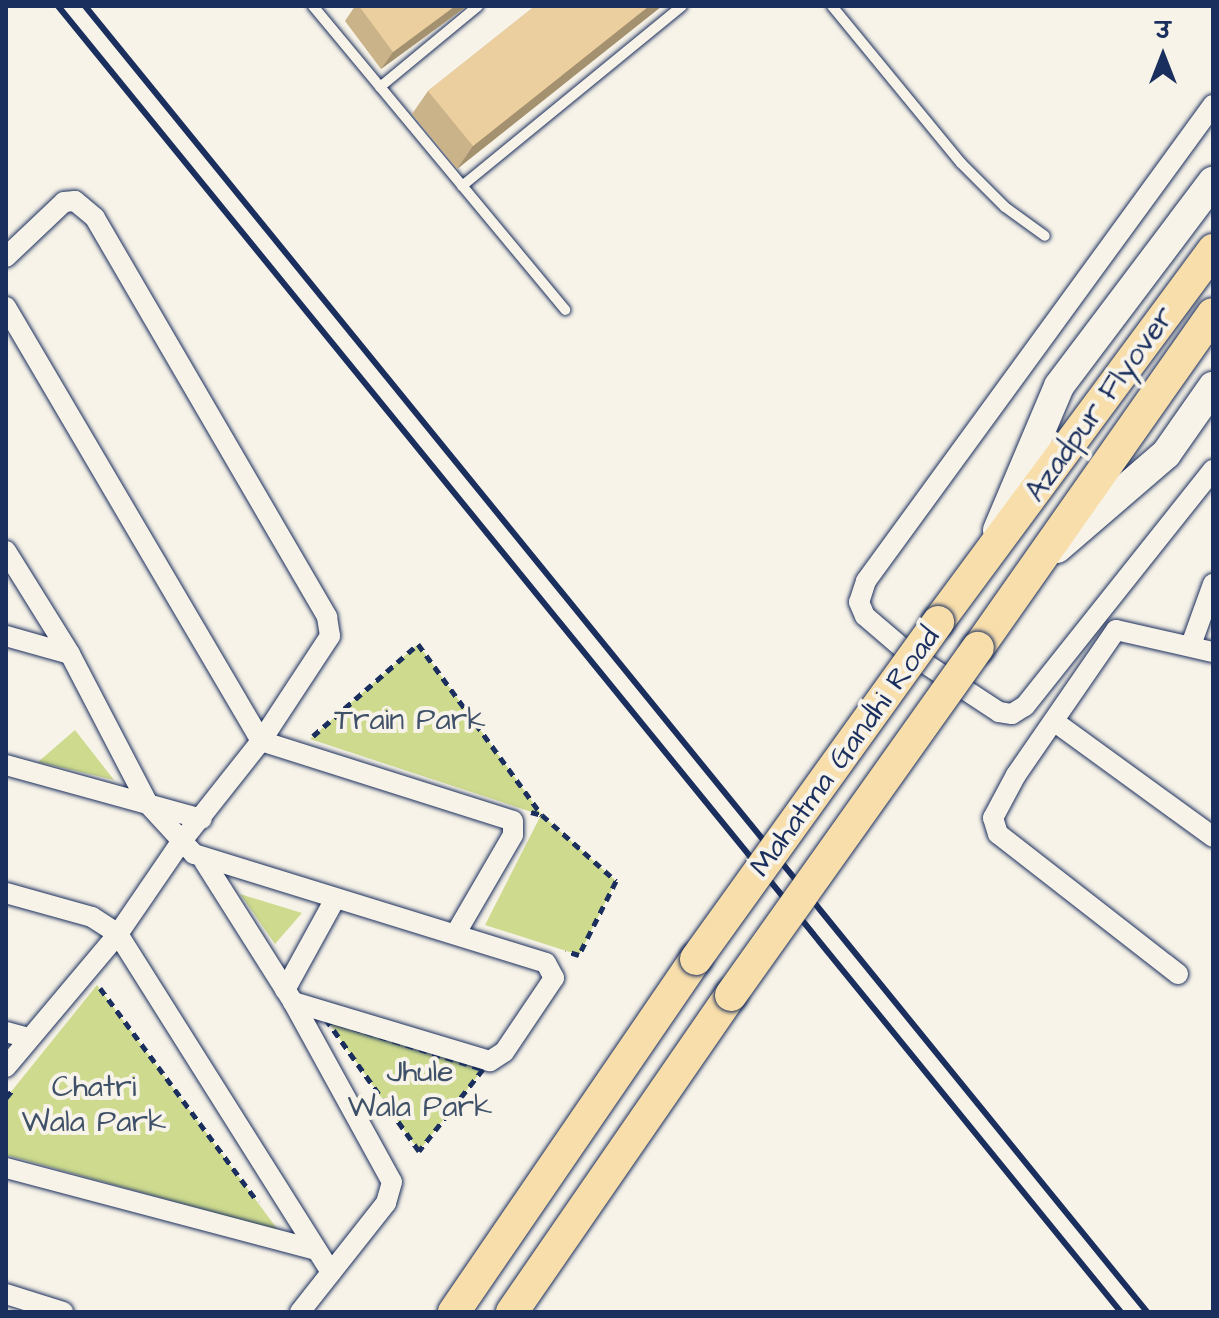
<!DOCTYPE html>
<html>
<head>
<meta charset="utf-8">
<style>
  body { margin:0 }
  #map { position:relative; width:1219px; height:1318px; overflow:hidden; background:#f7f3e8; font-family:"Architects Daughter","Playpen Sans Deva",sans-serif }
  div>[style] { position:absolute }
  .green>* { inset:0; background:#cedb8e }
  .path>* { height:5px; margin-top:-2.5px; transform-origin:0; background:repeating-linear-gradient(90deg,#1b2f5e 0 8px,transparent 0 14px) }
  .roads { filter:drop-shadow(0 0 2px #1b2f5e) drop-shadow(0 0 2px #1b2f5e) }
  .service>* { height:10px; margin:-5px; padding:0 5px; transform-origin:5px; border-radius:5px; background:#f7f3e8 }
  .minor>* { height:20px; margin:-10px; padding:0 10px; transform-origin:10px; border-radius:10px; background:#f7f3e8 }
  .secondary>* { height:30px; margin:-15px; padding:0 15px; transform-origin:15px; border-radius:15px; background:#f7f3e8 }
  .primary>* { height:32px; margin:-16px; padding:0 16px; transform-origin:16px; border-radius:16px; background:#f8deab }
  .rail>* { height:6px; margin:-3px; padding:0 3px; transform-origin:3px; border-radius:3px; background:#1b2f5e }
  .bridges { filter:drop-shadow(0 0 2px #1b2f5e) drop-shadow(0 0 2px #1b2f5e) }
  .primary-bridge>* { height:32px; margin:-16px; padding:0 16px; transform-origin:16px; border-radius:16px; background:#f8deab }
  .wall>* { inset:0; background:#cab289 }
  .shaded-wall>* { inset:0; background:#a4916f }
  .building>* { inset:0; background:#ebcf9f }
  span { translate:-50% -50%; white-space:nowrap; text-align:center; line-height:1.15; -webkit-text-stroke:8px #f7f3e8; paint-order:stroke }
  .street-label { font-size:30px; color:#1b2f5e }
  .park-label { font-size:30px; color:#3f5168 }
  .frame { position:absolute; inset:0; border:8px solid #1b2f5e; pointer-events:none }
  .north { position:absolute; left:1123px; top:16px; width:80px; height:80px; -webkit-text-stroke:6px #f7f3e8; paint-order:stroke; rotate:0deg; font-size:22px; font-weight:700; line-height:32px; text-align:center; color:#1b2f5e }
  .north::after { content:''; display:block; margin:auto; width:28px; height:36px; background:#1b2f5e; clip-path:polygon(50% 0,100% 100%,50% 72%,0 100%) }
</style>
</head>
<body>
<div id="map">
  <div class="green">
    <div style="clip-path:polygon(418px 644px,542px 815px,616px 881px,579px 955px,485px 925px,541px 815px,310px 739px)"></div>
    <div style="clip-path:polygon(75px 730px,114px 780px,38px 762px)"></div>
    <div style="clip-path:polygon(240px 894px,302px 913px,275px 944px)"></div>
    <div style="clip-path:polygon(97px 985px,278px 1230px,6px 1155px,6px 1098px)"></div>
    <div style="clip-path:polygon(326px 1019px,483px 1069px,419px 1151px)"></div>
  </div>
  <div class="path">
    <div style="left:313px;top:736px;width:140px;rotate:-41.2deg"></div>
    <div style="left:418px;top:644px;width:211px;rotate:54.1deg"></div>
    <div style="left:542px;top:815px;width:99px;rotate:41.7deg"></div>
    <div style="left:616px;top:881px;width:83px;rotate:116.6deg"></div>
    <div style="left:579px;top:955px;width:14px;rotate:-163deg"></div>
    <div style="left:531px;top:812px;width:11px;rotate:15deg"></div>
    <div style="left:100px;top:988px;width:266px;rotate:53.6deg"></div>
    <div style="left:326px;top:1019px;width:165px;rotate:17.7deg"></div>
    <div style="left:483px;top:1069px;width:104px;rotate:128deg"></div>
    <div style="left:419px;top:1151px;width:161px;rotate:-125.2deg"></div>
    <div style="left:6px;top:1098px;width:13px;rotate:-51deg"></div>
  </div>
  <div class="roads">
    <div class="service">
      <div style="left:313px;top:6px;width:395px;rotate:50.3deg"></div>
      <div style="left:832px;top:6px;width:203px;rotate:50.6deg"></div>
      <div style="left:961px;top:163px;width:62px;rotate:45deg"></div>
      <div style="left:1005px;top:207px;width:49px;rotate:35.9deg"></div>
      <div style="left:380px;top:87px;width:127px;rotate:-39.6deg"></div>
      <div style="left:462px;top:186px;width:284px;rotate:-39.3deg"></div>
    </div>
    <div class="minor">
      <div style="left:1213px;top:105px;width:589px;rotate:126.09deg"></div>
      <div style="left:866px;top:581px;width:22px;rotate:108deg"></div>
      <div style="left:859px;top:602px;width:15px;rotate:67deg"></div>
      <div style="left:865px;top:616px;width:54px;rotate:40.5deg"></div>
      <div style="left:906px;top:651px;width:111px;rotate:33.3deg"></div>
      <div style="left:999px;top:712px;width:13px;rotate:9deg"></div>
      <div style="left:1012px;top:714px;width:15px;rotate:-32deg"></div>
      <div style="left:1025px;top:706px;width:302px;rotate:-51.5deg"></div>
      <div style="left:6px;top:257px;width:80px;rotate:-43.5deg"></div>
      <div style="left:64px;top:202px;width:11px;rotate:-5deg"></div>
      <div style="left:75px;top:201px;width:26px;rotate:40deg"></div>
      <div style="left:95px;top:218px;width:462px;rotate:59.8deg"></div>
      <div style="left:327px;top:617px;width:19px;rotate:81deg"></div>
      <div style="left:330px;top:636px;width:126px;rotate:123.3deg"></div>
      <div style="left:261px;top:741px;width:129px;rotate:128.4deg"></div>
      <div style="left:181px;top:842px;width:112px;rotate:124.4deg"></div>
      <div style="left:118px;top:934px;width:174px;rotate:130.1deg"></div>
      <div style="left:6px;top:307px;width:503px;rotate:59.56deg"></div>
      <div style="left:261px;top:741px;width:264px;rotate:17.6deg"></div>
      <div style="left:513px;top:821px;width:14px;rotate:90deg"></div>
      <div style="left:513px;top:835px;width:113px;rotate:120.2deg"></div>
      <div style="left:6px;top:551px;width:121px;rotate:58.1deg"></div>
      <div style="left:70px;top:654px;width:169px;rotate:62.5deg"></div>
      <div style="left:148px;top:804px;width:68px;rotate:47.4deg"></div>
      <div style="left:194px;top:854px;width:368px;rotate:17.2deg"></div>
      <div style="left:546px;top:963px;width:17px;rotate:62deg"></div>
      <div style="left:554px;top:978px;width:89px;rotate:124deg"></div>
      <div style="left:504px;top:1052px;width:17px;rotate:147deg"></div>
      <div style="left:490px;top:1061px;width:206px;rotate:-163.3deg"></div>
      <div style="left:6px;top:636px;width:66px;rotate:15.7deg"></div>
      <div style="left:1191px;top:645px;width:65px;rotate:-70.2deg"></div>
      <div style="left:1055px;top:722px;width:195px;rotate:36deg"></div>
      <div style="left:6px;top:765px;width:203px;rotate:15.4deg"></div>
      <div style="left:204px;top:861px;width:167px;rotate:57.7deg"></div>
      <div style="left:293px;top:1002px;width:205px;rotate:61.2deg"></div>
      <div style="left:392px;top:1182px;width:22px;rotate:106deg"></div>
      <div style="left:386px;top:1203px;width:139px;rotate:128.3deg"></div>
      <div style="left:6px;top:893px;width:89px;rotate:15.6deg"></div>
      <div style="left:92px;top:917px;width:31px;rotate:33deg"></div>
      <div style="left:118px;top:934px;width:400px;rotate:57.8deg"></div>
      <div style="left:1178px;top:974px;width:228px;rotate:-142.1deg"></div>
      <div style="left:998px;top:834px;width:17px;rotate:-107deg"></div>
      <div style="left:993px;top:818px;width:49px;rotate:-61.9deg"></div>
      <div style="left:1016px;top:775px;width:176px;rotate:-55.4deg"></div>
      <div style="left:1116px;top:630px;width:99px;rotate:12.8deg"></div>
      <div style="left:285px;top:990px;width:102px;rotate:-61.2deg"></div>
      <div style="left:6px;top:1032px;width:24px;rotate:15deg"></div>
      <div style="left:6px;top:1168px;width:321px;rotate:14.8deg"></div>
      <div style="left:6px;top:1294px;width:60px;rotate:17.5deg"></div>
    </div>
    <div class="secondary">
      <div style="left:998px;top:530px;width:156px;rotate:-67deg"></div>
      <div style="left:1059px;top:386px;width:256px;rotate:-53deg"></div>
      <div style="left:1057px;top:548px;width:144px;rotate:-40.8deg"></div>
      <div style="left:1166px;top:454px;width:82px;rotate:-55deg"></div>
    </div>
    <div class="primary">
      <div style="left:938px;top:622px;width:463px;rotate:-53.5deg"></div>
      <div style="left:978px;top:648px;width:408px;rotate:-54.9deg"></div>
      <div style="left:454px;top:1312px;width:428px;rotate:-55.6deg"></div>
      <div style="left:512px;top:1312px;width:385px;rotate:-55.4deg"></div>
    </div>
  </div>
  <div class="rail">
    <div style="left:58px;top:6px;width:1684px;rotate:50.86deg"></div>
    <div style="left:85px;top:6px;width:1683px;rotate:50.88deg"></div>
  </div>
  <div class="bridges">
    <div class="primary-bridge">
      <div style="left:696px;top:959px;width:415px;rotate:-54.3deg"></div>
      <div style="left:731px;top:995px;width:426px;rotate:-54.6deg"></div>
    </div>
  </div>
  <div class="wall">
    <div style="clip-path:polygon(355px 6px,467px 6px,381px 69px,345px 21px)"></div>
    <div style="clip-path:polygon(535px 6px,662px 6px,457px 169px,412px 114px,428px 91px)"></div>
  </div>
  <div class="shaded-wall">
    <div style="clip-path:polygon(455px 6px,467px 6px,381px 69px,393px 52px)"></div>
    <div style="clip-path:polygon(649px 6px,662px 6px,457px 169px,473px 146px)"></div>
  </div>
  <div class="building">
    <div style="clip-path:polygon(359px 6px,455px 6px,393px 52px)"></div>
    <div style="clip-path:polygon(535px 6px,649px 6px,473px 146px,428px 91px)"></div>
  </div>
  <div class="street-label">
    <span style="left:1100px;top:404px;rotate:-54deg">Azadpur Flyover</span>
    <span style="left:845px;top:752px;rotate:-54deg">Mahatma Gandhi Road</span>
  </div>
  <div class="park-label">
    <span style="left:410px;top:720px">Train Park</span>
    <span style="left:420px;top:1089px">Jhule<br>Wala Park</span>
    <span style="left:94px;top:1104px">Chatri<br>Wala Park</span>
  </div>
  <div class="frame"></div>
  <div class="north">उ</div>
</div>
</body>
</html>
